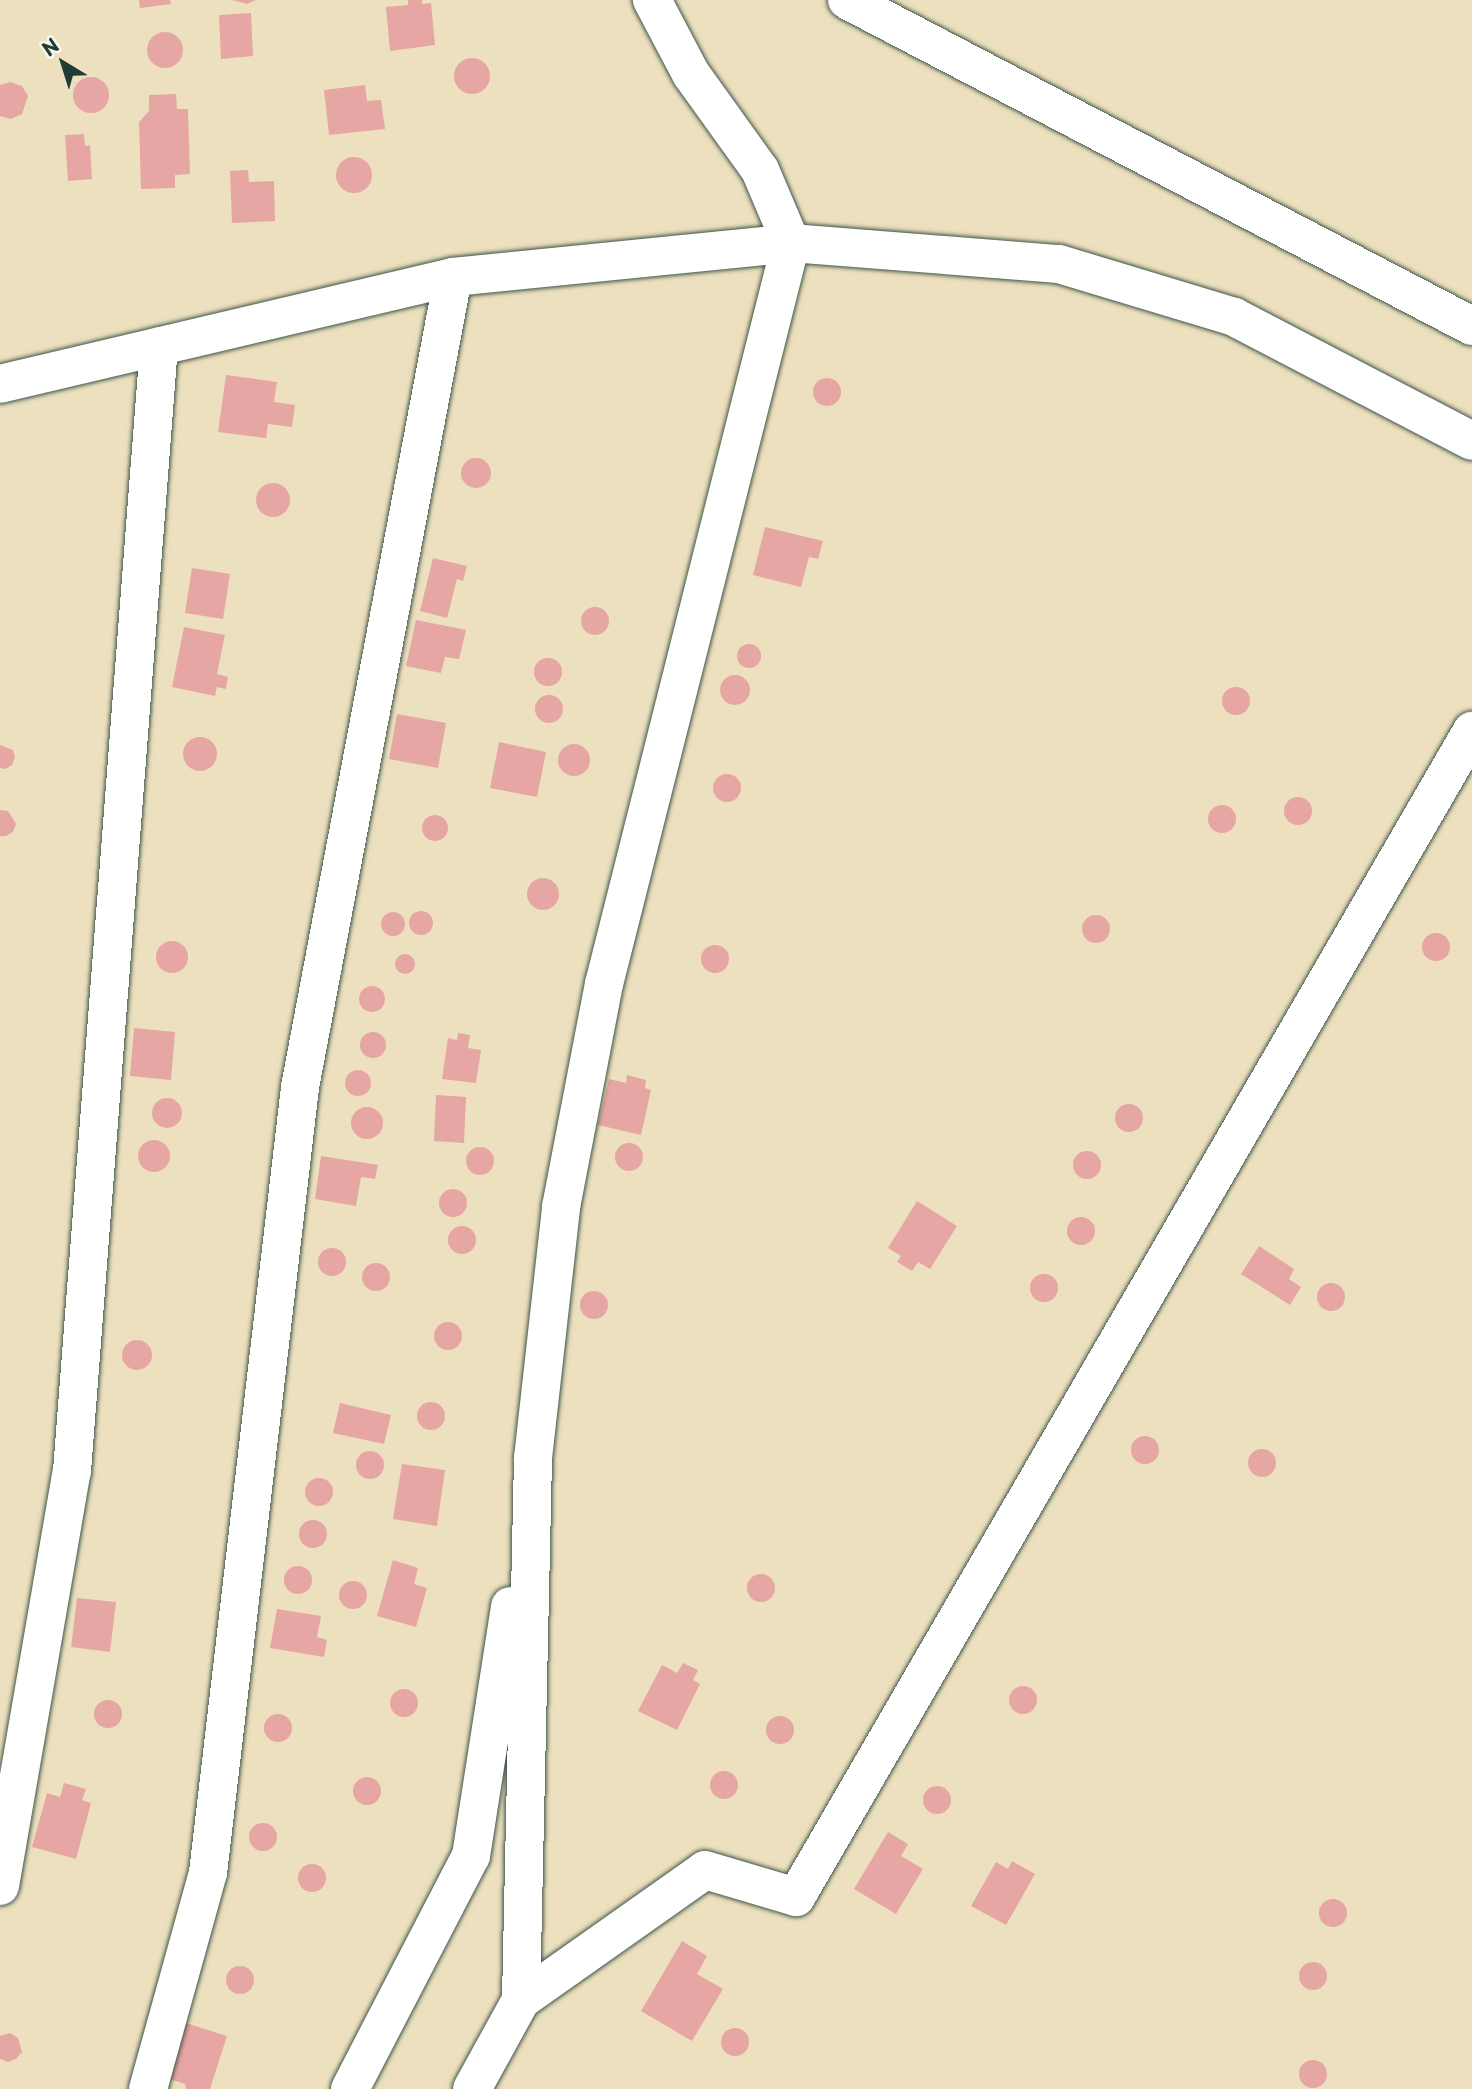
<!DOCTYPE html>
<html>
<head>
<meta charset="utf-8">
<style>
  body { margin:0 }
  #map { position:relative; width:1472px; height:2089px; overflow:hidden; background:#ede0be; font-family:"Playpen Sans",sans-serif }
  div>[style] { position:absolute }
  .building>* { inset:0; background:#e6a6a4 }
  .round { border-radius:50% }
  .roads { filter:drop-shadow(0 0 2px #3e5549) drop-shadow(0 0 2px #3e5549) }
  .street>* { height:38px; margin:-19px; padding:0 19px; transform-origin:19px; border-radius:19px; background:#fff }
  .secondary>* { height:38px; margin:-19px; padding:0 19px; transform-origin:19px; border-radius:19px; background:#fff }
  span { translate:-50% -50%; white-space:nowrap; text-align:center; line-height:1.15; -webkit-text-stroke:5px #fbf7ec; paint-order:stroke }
  .north { position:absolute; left:28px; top:28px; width:70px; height:70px; -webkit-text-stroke:5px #fbf7ec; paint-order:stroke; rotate:322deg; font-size:19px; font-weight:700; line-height:28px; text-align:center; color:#1f3d34 }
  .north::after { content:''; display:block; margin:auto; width:24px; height:32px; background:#1f3d34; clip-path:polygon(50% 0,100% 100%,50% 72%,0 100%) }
</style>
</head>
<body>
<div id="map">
  <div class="building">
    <div style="clip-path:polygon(139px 0,170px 0,171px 4px,140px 8px)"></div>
    <div style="clip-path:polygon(232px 0,256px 0,247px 4px)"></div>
    <div style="clip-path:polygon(408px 0,422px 0,422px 4px,431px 3px,435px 45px,390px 51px,386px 7px,408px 5px)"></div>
    <div style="clip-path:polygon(251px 13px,253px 56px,221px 59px,219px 15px)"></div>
    <div class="round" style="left:147px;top:32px;width:36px;height:36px"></div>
    <div class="round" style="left:454px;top:58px;width:36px;height:36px"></div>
    <div class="round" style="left:73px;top:77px;width:36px;height:36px"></div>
    <div style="clip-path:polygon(10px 82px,22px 86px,28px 96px,22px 114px,11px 119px,0 116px,0 85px)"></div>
    <div style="clip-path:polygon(365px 85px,367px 101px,381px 100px,385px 129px,329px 135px,324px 90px)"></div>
    <div style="clip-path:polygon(176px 94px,177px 109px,188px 109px,190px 174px,175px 175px,175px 188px,141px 189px,139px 122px,149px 111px,149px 95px)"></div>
    <div style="clip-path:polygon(84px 134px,85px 146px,90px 145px,92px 179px,68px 181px,65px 135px)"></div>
    <div class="round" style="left:336px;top:157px;width:36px;height:36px"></div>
    <div style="clip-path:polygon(248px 170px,249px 182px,274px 181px,275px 221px,232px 223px,230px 171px)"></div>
    <div style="clip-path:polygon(226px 375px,277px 382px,274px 402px,295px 405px,292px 427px,268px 424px,266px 438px,218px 432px)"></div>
    <div class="round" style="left:813px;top:378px;width:28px;height:28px"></div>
    <div class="round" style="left:461px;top:458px;width:30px;height:30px"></div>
    <div class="round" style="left:256px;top:483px;width:34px;height:34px"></div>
    <div style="clip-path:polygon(765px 527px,823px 541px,818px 559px,809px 557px,801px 587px,753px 575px)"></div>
    <div style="clip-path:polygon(433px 558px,467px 566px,463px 581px,457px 579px,447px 618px,420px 611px)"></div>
    <div style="clip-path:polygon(192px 568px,230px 574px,223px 619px,185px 613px)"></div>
    <div class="round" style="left:581px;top:607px;width:28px;height:28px"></div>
    <div style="clip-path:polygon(416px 620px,466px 630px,459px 659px,445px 657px,441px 673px,406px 666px)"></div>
    <div style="clip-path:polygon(184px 627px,225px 635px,217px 674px,228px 677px,226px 689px,217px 687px,215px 696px,172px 687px)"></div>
    <div class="round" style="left:737px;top:644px;width:24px;height:24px"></div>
    <div class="round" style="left:534px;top:658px;width:28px;height:28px"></div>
    <div class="round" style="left:720px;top:675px;width:30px;height:30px"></div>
    <div class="round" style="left:1222px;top:687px;width:28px;height:28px"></div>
    <div class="round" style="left:535px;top:695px;width:28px;height:28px"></div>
    <div style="clip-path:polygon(397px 714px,446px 723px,438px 768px,389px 759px)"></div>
    <div class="round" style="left:183px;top:737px;width:34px;height:34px"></div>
    <div style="clip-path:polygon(499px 742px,546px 752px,537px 797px,490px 788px)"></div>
    <div class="round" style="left:558px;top:744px;width:32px;height:32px"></div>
    <div style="clip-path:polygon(0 745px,13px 750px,15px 757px,12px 765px,5px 769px,0 768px)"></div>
    <div class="round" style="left:713px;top:774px;width:28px;height:28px"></div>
    <div class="round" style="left:1284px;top:797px;width:28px;height:28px"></div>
    <div class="round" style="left:1208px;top:805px;width:28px;height:28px"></div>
    <div style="clip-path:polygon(0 810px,8px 811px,16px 824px,13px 832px,6px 836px,0 836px)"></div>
    <div class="round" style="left:422px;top:815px;width:26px;height:26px"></div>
    <div class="round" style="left:527px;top:878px;width:32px;height:32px"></div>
    <div class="round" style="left:409px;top:911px;width:24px;height:24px"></div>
    <div class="round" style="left:381px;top:912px;width:24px;height:24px"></div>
    <div class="round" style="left:1082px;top:915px;width:28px;height:28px"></div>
    <div class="round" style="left:1422px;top:933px;width:28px;height:28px"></div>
    <div class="round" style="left:156px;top:941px;width:32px;height:32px"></div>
    <div class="round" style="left:701px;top:945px;width:28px;height:28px"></div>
    <div class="round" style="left:395px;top:954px;width:20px;height:20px"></div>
    <div class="round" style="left:359px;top:986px;width:26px;height:26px"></div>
    <div style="clip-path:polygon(134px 1028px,175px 1032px,171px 1080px,130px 1076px)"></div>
    <div class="round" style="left:360px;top:1032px;width:26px;height:26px"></div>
    <div style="clip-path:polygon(458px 1033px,470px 1035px,468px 1048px,481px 1050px,476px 1083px,442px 1079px,448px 1038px,457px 1040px)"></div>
    <div class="round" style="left:345px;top:1070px;width:26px;height:26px"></div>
    <div style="clip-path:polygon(627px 1075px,646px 1080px,645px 1088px,651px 1090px,641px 1135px,598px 1125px,609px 1079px,626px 1083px)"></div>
    <div style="clip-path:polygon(436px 1095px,466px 1097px,464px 1143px,434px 1141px)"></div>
    <div class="round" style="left:152px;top:1098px;width:30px;height:30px"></div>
    <div class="round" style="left:1115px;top:1104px;width:28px;height:28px"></div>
    <div class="round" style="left:351px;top:1107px;width:32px;height:32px"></div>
    <div class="round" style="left:138px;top:1140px;width:32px;height:32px"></div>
    <div class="round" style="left:615px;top:1143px;width:28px;height:28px"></div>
    <div class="round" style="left:466px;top:1147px;width:28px;height:28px"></div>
    <div class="round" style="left:1073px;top:1151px;width:28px;height:28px"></div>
    <div style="clip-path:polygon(321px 1156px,378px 1165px,375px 1179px,361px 1177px,356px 1206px,315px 1199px)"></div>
    <div class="round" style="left:439px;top:1189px;width:28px;height:28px"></div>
    <div style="clip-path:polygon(917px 1201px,957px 1226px,930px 1269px,918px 1262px,912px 1271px,897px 1262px,901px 1256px,888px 1248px)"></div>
    <div class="round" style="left:1067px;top:1217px;width:28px;height:28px"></div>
    <div class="round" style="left:448px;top:1226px;width:28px;height:28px"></div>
    <div style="clip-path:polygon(1259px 1246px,1294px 1269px,1289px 1279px,1301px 1287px,1290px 1305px,1241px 1274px)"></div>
    <div class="round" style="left:318px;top:1248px;width:28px;height:28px"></div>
    <div class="round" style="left:362px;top:1263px;width:28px;height:28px"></div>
    <div class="round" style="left:1030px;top:1274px;width:28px;height:28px"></div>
    <div class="round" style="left:1317px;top:1283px;width:28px;height:28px"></div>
    <div class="round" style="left:580px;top:1291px;width:28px;height:28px"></div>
    <div class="round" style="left:434px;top:1322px;width:28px;height:28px"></div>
    <div class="round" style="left:122px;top:1340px;width:30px;height:30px"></div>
    <div class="round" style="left:417px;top:1402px;width:28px;height:28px"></div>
    <div style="clip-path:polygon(340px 1403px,391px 1415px,384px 1444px,333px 1433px)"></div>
    <div class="round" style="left:1131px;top:1436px;width:28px;height:28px"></div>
    <div class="round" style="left:1248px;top:1449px;width:28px;height:28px"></div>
    <div class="round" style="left:356px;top:1451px;width:28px;height:28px"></div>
    <div style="clip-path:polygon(402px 1464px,445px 1470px,437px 1526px,393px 1519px)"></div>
    <div class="round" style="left:305px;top:1478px;width:28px;height:28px"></div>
    <div class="round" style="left:299px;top:1520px;width:28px;height:28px"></div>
    <div style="clip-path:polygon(393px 1560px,418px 1568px,414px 1584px,427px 1588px,416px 1627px,377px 1616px)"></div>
    <div class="round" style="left:284px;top:1566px;width:28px;height:28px"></div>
    <div class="round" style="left:747px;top:1574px;width:28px;height:28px"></div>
    <div class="round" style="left:339px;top:1581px;width:28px;height:28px"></div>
    <div style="clip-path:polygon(77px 1598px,116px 1602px,110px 1652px,71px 1647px)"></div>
    <div style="clip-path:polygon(277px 1609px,321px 1616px,317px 1637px,327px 1640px,324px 1657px,270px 1648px)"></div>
    <div style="clip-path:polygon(683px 1663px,698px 1670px,693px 1680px,700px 1684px,677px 1730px,638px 1711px,662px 1665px,677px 1673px)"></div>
    <div class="round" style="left:1009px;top:1686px;width:28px;height:28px"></div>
    <div class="round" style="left:390px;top:1689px;width:28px;height:28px"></div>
    <div class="round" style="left:94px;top:1700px;width:28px;height:28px"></div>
    <div class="round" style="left:264px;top:1714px;width:28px;height:28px"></div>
    <div class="round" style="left:766px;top:1716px;width:28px;height:28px"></div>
    <div class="round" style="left:710px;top:1771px;width:28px;height:28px"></div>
    <div class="round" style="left:353px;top:1777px;width:28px;height:28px"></div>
    <div style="clip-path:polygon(64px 1783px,86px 1789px,82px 1800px,91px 1803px,76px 1859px,32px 1847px,47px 1793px,60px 1797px)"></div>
    <div class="round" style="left:923px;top:1786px;width:28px;height:28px"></div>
    <div class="round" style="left:249px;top:1823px;width:28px;height:28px"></div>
    <div style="clip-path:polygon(888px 1832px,908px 1844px,901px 1856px,923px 1869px,896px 1914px,854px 1889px)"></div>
    <div style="clip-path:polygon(1012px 1861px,1035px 1874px,1006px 1925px,971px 1906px,996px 1862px,1008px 1869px)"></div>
    <div class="round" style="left:298px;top:1864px;width:28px;height:28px"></div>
    <div class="round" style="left:1319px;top:1899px;width:28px;height:28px"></div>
    <div style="clip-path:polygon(682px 1941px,707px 1956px,697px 1974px,723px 1989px,692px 2041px,641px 2011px)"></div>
    <div class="round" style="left:1299px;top:1962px;width:28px;height:28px"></div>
    <div class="round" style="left:226px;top:1966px;width:28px;height:28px"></div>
    <div style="clip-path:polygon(183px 2022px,227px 2036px,210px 2089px,186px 2089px,185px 2084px,166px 2078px)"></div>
    <div class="round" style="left:721px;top:2028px;width:28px;height:28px"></div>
    <div style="clip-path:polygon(10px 2033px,18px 2038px,22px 2052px,16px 2059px,8px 2062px,0 2059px,0 2036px)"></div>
    <div class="round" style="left:1299px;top:2060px;width:28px;height:28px"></div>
  </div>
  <div class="roads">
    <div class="street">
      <div style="left:847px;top:0;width:705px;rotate:27.55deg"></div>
      <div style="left:0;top:1886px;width:421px;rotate:-80.2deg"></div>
      <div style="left:72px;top:1471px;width:1128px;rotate:-85.58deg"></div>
      <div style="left:521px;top:2000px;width:542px;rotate:-88.73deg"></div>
      <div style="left:533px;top:1458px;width:253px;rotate:-83.6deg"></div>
      <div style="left:561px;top:1207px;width:227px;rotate:-79.1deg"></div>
      <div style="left:604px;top:984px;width:764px;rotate:-75.84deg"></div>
      <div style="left:791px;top:243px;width:79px;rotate:-113deg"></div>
      <div style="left:760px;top:170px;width:118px;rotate:-125.7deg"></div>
      <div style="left:691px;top:74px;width:84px;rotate:-117.8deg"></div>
      <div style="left:148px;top:2089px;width:224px;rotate:-74.5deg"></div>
      <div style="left:208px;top:1873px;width:791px;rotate:-83.32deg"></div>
      <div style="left:300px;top:1087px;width:824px;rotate:-79.3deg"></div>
      <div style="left:350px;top:2089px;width:263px;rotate:-62.6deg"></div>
      <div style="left:471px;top:1856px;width:253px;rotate:-81.1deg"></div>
      <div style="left:472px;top:2089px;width:102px;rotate:-61.2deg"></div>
      <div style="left:521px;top:2000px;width:225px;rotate:-35.2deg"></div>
      <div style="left:705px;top:1870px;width:95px;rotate:16.5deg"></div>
      <div style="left:796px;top:1897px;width:1348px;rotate:-59.9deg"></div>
    </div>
    <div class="secondary">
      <div style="left:0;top:384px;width:465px;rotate:-13.3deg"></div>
      <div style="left:453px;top:277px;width:340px;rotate:-5.7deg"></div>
      <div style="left:791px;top:243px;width:269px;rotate:4.5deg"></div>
      <div style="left:1059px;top:264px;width:183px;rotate:16.8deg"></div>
      <div style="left:1234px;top:317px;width:268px;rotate:27.5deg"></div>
    </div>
  </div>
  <div class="north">N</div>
</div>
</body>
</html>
